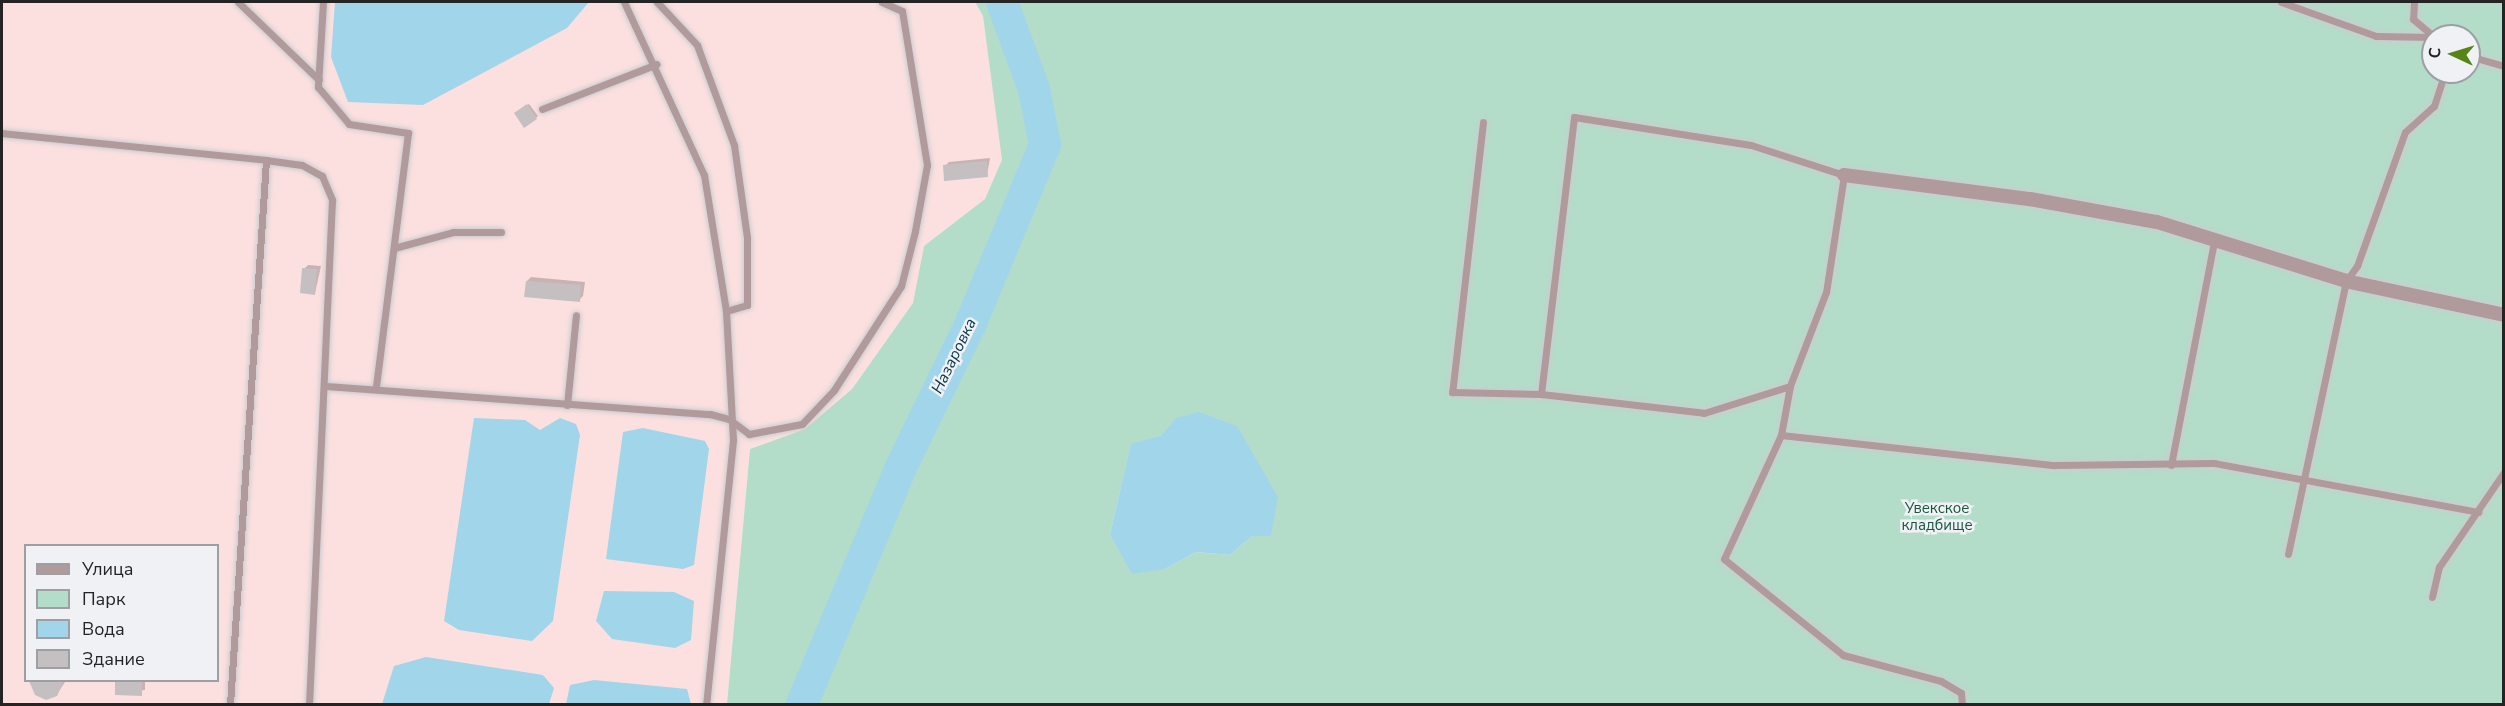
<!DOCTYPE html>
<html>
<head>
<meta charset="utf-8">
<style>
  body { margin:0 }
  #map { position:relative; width:2505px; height:706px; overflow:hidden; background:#f0f1f5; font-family:"Nunito Sans",sans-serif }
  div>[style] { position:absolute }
  .industrial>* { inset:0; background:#fbe0df }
  .green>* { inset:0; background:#b3ddc9 }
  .water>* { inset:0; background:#a1d5ea }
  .shadow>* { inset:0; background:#0003 }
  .river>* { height:32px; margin:-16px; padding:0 16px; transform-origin:16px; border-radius:16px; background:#a1d5ea }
  .building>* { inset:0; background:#c4c0c1 }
  .roads { filter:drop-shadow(0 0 2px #cbccd0) drop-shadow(0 0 2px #cbccd0) }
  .lane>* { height:7px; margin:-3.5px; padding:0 3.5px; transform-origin:3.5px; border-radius:3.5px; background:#b19a9b }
  .street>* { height:14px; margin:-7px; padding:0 7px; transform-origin:7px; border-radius:7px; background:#b19a9b }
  span { translate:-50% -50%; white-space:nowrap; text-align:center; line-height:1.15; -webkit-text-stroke:5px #f0f1f5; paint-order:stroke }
  .park-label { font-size:15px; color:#19553e }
  .water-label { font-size:16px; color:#043443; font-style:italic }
  .frame { position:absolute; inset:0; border:3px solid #242425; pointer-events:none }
  .legend { position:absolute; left:24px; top:544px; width:195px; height:138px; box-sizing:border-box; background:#f0f1f5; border:2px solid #9e9fa2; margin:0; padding:8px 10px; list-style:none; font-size:18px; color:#242425 }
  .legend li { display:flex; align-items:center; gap:12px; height:30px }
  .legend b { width:30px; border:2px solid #9e9fa2 }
  .north { position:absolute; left:2421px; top:24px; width:60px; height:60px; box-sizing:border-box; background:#f0f1f5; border:2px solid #9e9fa2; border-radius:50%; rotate:274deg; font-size:16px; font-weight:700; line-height:24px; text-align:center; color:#242425 }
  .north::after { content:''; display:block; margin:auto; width:21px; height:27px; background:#578515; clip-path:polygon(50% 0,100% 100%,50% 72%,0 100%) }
</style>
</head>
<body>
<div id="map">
  <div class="industrial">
    <div style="clip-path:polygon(evenodd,2px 2px,975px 2px,983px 16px,1003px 160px,985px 199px,924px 246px,913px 303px,852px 389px,805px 429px,750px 449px,727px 704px,2px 704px,2px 2px,26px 546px,218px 546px,218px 680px,26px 680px,26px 546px)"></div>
  </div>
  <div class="green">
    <div style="clip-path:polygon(evenodd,975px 2px,2503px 2px,2503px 704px,727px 704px,750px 449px,805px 429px,852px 389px,913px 303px,924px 246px,985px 199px,1002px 160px,983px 16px,975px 2px,2433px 36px,2469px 36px,2469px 72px,2433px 72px,2433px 36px,975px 2px,1162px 435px,1252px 536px,1230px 555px,1196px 552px,1165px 569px,1110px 534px,1131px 445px,1162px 435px)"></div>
  </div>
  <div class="water">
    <div style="clip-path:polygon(335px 2px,589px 2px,567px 28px,423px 105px,348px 102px,331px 57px)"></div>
    <div style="clip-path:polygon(1199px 412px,1237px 426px,1278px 497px,1271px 536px,1252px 536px,1230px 555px,1196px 552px,1165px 569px,1132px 574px,1110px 534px,1131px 444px,1162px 435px,1176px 418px)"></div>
    <div style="clip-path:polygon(474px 418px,525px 420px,540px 430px,560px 418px,576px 424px,580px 435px,553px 621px,532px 641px,459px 630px,444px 621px)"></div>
    <div style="clip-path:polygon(643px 428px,705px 441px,709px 449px,694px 565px,683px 569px,606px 559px,623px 432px)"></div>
    <div style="clip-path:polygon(604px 591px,674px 592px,694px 601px,691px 640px,675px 648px,612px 639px,596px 621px)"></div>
    <div style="clip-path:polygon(426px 657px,543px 675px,554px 688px,549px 704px,382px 704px,394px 666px)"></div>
    <div style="clip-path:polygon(594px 680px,687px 689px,691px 704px,566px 704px,570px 685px)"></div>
  </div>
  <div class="shadow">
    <div style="clip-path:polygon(529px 104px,538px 116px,536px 118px,518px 112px)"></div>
    <div style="clip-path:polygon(990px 158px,987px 175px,945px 166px,949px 162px)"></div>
    <div style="clip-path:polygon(308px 265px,321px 266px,315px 293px,304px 269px)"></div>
    <div style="clip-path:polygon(531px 277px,585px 282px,583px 296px,579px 300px,527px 281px)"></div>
    <div style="clip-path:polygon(36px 680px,65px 680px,65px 682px,59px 691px,34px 691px)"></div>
    <div style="clip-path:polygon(117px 680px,145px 680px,145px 690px,117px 694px)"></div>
  </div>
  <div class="river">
    <div style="left:802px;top:704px;width:257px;rotate:-67.3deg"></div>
    <div style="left:901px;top:467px;width:158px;rotate:-64.1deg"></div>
    <div style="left:970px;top:325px;width:195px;rotate:-67.4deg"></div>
    <div style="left:1045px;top:145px;width:57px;rotate:-101.1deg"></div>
    <div style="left:1034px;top:89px;width:93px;rotate:-110.2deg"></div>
  </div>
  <div class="building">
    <div style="clip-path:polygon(527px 104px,537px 119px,524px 128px,514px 113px)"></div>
    <div style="clip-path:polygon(987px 161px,988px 177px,944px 181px,943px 165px)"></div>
    <div style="clip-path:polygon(302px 268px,317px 269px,315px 295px,300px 293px)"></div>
    <div style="clip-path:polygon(526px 281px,581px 285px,580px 302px,524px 297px)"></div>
    <div style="clip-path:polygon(29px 681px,64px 681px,57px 696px,46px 700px,35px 695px)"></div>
    <div style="clip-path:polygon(115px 681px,142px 681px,142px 696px,115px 695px)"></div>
  </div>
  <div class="roads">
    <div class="lane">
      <div style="left:238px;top:2px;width:112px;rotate:43.9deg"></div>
      <div style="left:323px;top:2px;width:85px;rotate:93.4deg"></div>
      <div style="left:318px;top:87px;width:48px;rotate:50deg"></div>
      <div style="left:349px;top:124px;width:60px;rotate:8.7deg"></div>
      <div style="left:408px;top:133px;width:257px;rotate:97.2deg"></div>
      <div style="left:624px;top:2px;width:191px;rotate:65.2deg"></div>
      <div style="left:704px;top:175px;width:138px;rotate:80.8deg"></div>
      <div style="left:726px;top:311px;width:129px;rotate:86.9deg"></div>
      <div style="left:733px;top:440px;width:265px;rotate:95.8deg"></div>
      <div style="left:657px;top:2px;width:59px;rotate:47.1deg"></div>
      <div style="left:697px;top:45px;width:107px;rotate:69.7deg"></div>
      <div style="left:734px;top:145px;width:94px;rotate:82deg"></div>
      <div style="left:747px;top:238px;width:67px;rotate:90deg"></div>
      <div style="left:747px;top:305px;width:22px;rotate:164deg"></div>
      <div style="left:2281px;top:2px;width:101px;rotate:19.7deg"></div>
      <div style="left:2376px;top:36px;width:57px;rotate:1deg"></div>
      <div style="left:2414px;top:2px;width:17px;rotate:93deg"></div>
      <div style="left:2413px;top:19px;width:26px;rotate:40deg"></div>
      <div style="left:2469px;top:56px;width:36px;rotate:16deg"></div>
      <div style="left:542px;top:109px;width:123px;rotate:-21.4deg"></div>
      <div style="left:1483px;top:122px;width:272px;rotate:96.5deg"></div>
      <div style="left:1452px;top:392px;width:89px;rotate:1.3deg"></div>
      <div style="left:1541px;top:394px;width:164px;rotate:6.6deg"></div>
      <div style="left:1704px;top:413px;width:90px;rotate:-17.4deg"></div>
      <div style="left:2px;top:133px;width:265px;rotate:5.8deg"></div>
      <div style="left:394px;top:248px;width:61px;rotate:-15.2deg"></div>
      <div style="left:453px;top:232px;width:48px"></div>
      <div style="left:326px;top:386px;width:385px;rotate:4.2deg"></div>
      <div style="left:710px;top:414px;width:20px;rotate:15deg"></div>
      <div style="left:729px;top:419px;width:25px;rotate:37deg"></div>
      <div style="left:749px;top:434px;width:54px;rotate:-10.7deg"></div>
      <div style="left:802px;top:424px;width:47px;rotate:-46.7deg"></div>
      <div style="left:834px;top:390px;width:124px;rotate:-57.2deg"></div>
      <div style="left:901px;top:286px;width:57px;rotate:-75.7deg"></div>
      <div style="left:915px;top:231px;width:67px;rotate:-79.7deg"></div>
      <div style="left:927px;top:165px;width:156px;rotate:-99.2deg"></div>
      <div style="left:902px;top:11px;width:22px;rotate:-156deg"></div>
      <div style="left:1541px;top:394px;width:279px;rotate:-83.2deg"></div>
      <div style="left:1574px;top:117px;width:179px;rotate:9deg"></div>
      <div style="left:1751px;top:145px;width:98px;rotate:17.9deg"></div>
      <div style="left:1844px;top:175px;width:118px;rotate:98.7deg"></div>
      <div style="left:1826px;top:292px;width:101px;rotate:111deg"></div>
      <div style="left:1790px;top:386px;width:50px;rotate:100.4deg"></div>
      <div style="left:1781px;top:435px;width:136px;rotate:114.7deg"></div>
      <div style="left:1724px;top:559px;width:153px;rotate:38.9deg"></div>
      <div style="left:1843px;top:655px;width:101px;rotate:14.9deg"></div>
      <div style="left:1941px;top:681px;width:23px;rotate:31deg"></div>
      <div style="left:1961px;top:693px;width:11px;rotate:85deg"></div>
      <div style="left:567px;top:405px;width:90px;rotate:-84.3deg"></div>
      <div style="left:1781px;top:435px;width:275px;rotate:6.3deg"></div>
      <div style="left:2054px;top:465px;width:160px;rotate:-0.7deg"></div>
      <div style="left:2214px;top:463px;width:269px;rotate:10.5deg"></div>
      <div style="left:2171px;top:465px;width:228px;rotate:-79.1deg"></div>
      <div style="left:2288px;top:554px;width:279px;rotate:-78deg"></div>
      <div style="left:2346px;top:281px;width:19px;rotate:-54deg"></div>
      <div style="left:2357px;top:266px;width:142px;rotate:-70.3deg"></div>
      <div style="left:2405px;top:132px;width:39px;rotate:-42deg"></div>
      <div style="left:2434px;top:106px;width:36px;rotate:-72deg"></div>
      <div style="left:2432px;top:597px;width:31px;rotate:-77deg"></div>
      <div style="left:2439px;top:567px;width:115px;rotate:-55.6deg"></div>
      <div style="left:230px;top:704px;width:545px;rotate:-86.21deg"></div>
      <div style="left:266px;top:160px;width:36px;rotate:8deg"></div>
      <div style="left:302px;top:165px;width:23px;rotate:29deg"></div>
      <div style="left:322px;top:176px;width:26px;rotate:67deg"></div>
      <div style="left:332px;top:200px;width:505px;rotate:92.61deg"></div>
    </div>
    <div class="street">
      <div style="left:1844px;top:175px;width:188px;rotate:7.4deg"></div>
      <div style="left:2030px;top:199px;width:129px;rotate:10.3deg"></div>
      <div style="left:2157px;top:222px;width:198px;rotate:17.3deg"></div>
      <div style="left:2346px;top:281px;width:162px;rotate:12.1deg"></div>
    </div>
  </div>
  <div class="park-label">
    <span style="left:1937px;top:517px">Увекское<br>кладбище</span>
  </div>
  <div class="water-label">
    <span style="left:954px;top:356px;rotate:-64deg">Назаровка</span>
  </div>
  <div class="frame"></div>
  <ul class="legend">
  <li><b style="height:8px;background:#b19a9b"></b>Улица</li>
  <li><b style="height:16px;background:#b3ddc9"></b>Парк</li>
  <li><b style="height:16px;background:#a1d5ea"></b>Вода</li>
  <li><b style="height:16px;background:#c4c0c1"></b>Здание</li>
  </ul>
  <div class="north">С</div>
</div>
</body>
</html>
